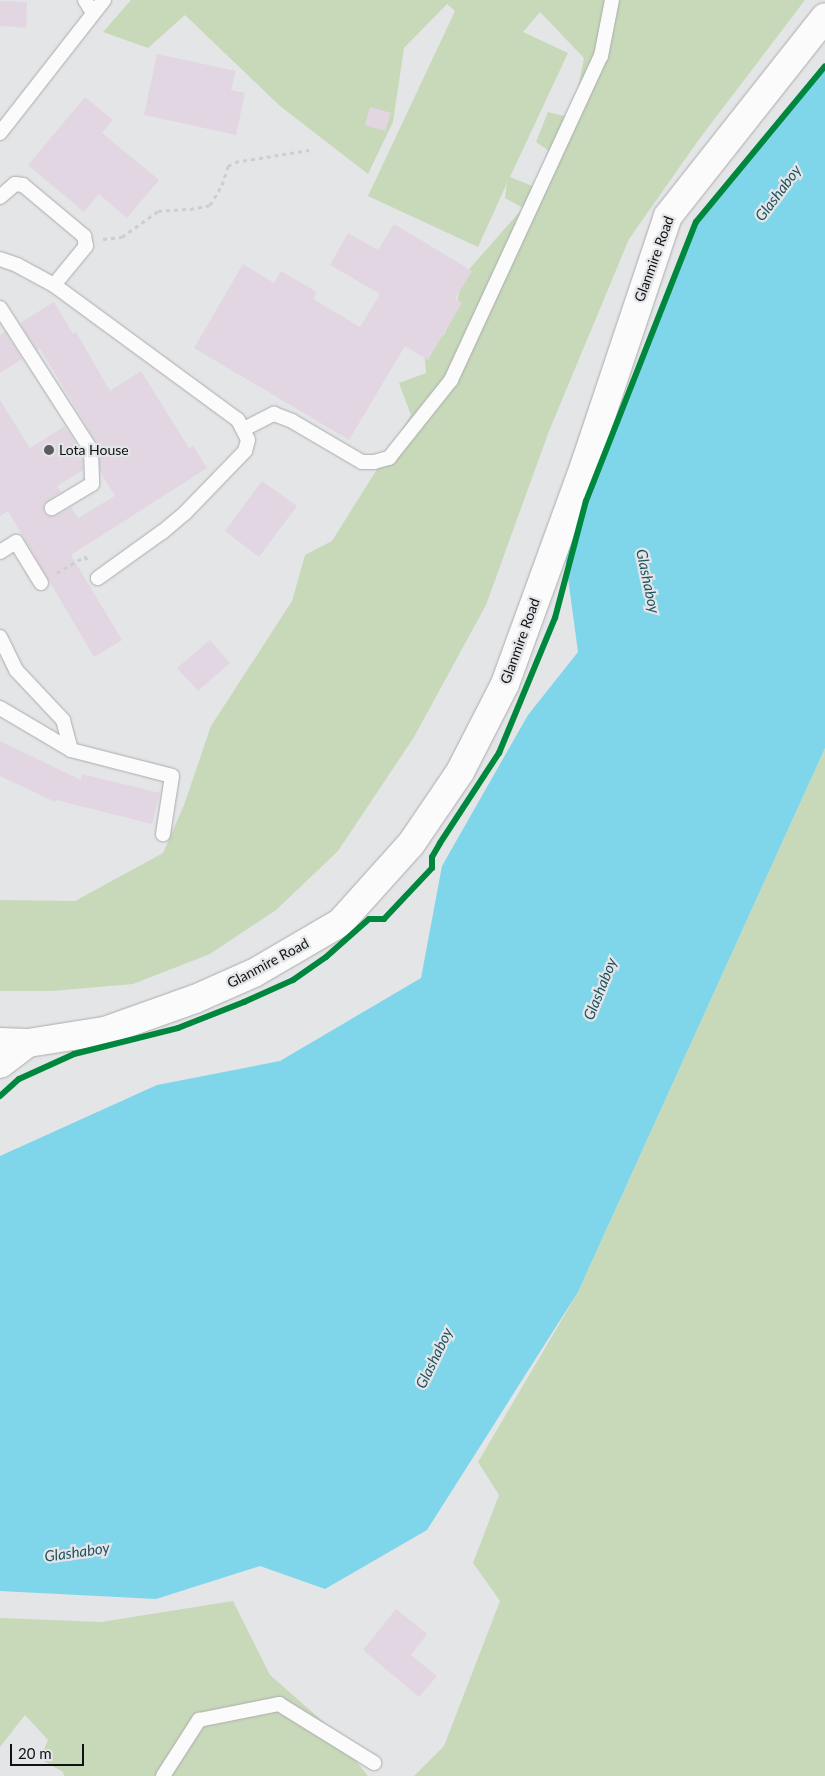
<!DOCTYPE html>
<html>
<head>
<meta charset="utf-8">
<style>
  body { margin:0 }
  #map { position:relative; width:825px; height:1776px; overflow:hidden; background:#e4e5e7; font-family:Lato,sans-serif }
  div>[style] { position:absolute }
  .green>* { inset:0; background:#c7d9b9 }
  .water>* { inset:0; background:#7fd6ea }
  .building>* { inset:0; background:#e2d6e3 }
  .path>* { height:3px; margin-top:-1.5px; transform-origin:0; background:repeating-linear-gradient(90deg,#cecece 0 4px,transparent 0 8px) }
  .roads { filter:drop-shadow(0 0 1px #ababad) drop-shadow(0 0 1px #ababad) }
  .service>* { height:14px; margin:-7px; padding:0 7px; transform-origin:7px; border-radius:7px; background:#fbfbfb }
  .secondary>* { height:28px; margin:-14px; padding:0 14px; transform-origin:14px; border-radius:14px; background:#fbfbfb }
  .cycleway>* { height:6px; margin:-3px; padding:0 3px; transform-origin:3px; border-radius:3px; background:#00873e }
  .dots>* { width:14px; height:14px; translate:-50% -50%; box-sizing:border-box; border:2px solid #e3e5e8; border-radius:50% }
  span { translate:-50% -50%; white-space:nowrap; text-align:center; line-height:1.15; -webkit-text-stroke:4.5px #e3e5e8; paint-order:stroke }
  .street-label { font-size:14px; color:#111112 }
  .poi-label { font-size:14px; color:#111112 }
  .left { translate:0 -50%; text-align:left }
  .water-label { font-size:15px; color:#1e525e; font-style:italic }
  .scale { position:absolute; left:10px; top:1744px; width:74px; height:22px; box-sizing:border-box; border:2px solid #111112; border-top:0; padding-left:6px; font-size:15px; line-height:18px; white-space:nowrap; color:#111112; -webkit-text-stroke:4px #e3e5e8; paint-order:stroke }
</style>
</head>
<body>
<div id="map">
  <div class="green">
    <div style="clip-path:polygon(evenodd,131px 0,805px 0,700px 138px,629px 239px,549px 431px,486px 605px,414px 737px,338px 851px,276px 910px,210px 954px,133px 984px,52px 991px,0 991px,0 900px,75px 901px,163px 853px,184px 805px,211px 726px,292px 601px,305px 555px,332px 541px,411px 415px,399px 383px,426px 373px,423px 338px,444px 335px,453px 316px,464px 275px,523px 208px,505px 198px,507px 183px,478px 247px,368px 196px,455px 11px,447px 4px,404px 48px,393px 122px,368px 174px,280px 106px,185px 15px,148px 48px,103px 32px,131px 0,540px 12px,584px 58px,572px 118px,548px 112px,536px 142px,559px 158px,535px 187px,510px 177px,568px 53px,523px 32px,540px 12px)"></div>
    <div style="clip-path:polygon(825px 748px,825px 1776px,414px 1776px,444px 1746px,500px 1601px,473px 1563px,499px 1495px,478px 1462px,578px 1292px)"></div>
    <div style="clip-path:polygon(233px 1601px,270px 1675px,328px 1726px,368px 1776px,64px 1776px,63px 1772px,40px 1759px,48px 1740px,25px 1715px,0 1747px,0 1618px,101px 1622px)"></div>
  </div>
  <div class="water">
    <div style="clip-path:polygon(825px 66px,825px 748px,578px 1292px,427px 1530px,325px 1589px,260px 1566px,156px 1599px,0 1591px,0 1156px,157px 1085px,280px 1061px,421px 978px,442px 866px,528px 715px,578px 652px,565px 556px,692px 226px)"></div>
  </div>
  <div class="building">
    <div style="clip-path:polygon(0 1px,27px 2px,26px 28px,0 26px)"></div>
    <div style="clip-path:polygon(157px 54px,236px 71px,231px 90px,245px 93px,236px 135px,144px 115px)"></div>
    <div style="clip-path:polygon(85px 97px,113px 120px,102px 133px,159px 180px,127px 218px,99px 194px,84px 212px,28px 165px)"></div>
    <div style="clip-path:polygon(370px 107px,391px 113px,385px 131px,365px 125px)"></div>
    <div style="clip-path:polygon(394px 224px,472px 271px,455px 299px,462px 303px,428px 360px,405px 346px,349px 440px,194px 348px,243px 264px,274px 283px,281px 271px,317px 292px,313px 299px,360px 327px,380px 294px,330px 265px,348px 233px,378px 250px)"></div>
    <div style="clip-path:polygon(54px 302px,73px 334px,76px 332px,110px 391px,141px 371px,189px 448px,193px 446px,207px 468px,71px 555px,122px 640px,94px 657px,8px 511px,0 516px,0 400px,30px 448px,65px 426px,82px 453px,83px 470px,57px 486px,61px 492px,44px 504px,44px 512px,47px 515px,56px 516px,71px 507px,78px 518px,115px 496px,100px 472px,98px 445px,40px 349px,37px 350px,20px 323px)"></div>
    <div style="clip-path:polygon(5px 332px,22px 359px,0 373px,0 335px)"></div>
    <div style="clip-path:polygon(262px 481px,297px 506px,259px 557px,225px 531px)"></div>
    <div style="clip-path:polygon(210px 640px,230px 663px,198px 691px,177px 668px)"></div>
    <div style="clip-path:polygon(0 741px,81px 780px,82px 774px,160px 793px,152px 824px,56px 800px,55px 802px,0 776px)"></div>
    <div style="clip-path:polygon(396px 1609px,427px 1634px,411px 1655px,437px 1676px,419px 1697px,363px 1650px)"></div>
  </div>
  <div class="path">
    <div style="left:103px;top:239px;width:19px;rotate:-6deg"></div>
    <div style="left:122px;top:237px;width:44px;rotate:-35.8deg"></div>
    <div style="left:158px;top:211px;width:32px;rotate:-4deg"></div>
    <div style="left:190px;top:209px;width:20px;rotate:-11deg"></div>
    <div style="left:210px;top:205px;width:23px;rotate:-59deg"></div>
    <div style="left:222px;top:185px;width:20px;rotate:-72deg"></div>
    <div style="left:228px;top:166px;width:8px;rotate:-30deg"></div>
    <div style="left:235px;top:162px;width:75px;rotate:-9.2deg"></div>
    <div style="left:57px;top:573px;width:33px;rotate:-31deg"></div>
    <div style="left:85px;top:556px;width:7px;rotate:63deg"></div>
  </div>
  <div class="roads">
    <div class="service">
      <div style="left:85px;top:0;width:15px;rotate:58deg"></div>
      <div style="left:0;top:133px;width:169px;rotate:-52deg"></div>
      <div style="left:0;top:197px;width:20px;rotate:-41deg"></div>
      <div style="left:15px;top:184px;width:8px;rotate:7deg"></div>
      <div style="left:23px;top:185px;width:80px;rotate:39.9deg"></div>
      <div style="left:84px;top:236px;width:10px;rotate:79deg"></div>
      <div style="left:86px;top:246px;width:50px;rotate:129.4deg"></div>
      <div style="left:0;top:259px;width:18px;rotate:19deg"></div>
      <div style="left:17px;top:265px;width:42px;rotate:28.4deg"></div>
      <div style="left:54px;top:285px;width:228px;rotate:36.3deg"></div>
      <div style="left:238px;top:420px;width:22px;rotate:63deg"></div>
      <div style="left:248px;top:440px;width:11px;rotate:105deg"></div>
      <div style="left:245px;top:451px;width:86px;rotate:134.1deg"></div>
      <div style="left:185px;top:513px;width:30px;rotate:140deg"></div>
      <div style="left:162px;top:532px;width:79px;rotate:144.3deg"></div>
      <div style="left:0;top:308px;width:169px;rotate:57.3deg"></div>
      <div style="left:91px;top:450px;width:34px;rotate:88deg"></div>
      <div style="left:92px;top:484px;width:47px;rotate:149deg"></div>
      <div style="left:244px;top:429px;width:34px;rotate:-27deg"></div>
      <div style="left:274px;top:414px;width:19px;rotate:21deg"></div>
      <div style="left:292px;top:421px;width:81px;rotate:30.4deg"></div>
      <div style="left:362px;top:462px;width:12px"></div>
      <div style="left:374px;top:462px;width:16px;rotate:-15deg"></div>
      <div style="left:389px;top:458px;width:100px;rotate:-51.5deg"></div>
      <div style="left:451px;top:380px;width:357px;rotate:-65.2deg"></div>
      <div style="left:601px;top:56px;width:57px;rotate:-78.9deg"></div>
      <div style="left:0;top:552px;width:19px;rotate:-32deg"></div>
      <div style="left:16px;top:542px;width:48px;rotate:58.6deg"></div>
      <div style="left:0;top:637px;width:37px;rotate:64deg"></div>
      <div style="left:16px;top:670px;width:69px;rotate:46.8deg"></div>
      <div style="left:63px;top:720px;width:31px;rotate:75deg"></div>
      <div style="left:0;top:708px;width:82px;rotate:30.6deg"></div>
      <div style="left:71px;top:750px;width:104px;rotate:14.4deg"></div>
      <div style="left:172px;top:776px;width:59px;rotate:98.8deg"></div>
      <div style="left:163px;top:1776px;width:67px;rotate:-57.3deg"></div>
      <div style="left:199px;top:1720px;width:82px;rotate:-11.3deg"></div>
      <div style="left:279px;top:1704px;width:112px;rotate:31.8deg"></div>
    </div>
    <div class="secondary">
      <div style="left:0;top:1042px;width:28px;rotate:2deg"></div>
      <div style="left:28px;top:1043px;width:78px;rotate:-8.9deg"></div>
      <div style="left:105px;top:1031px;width:96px;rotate:-19.6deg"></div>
      <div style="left:195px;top:999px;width:64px;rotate:-23.8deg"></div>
      <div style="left:254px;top:973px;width:99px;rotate:-30.2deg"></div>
      <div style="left:340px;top:923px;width:106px;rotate:-48.1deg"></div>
      <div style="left:411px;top:844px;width:87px;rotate:-55.8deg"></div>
      <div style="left:460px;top:772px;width:99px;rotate:-62.9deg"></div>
      <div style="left:505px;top:684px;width:237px;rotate:-70deg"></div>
      <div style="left:586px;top:461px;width:258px;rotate:-71.5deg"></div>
      <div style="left:668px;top:216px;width:253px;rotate:-51.7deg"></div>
      <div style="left:0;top:1064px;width:35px;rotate:-37deg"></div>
    </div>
  </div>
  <div class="cycleway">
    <div style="left:0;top:1096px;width:25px;rotate:-42deg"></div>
    <div style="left:19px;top:1079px;width:60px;rotate:-24.4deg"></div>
    <div style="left:74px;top:1054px;width:107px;rotate:-14deg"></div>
    <div style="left:178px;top:1028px;width:71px;rotate:-21.5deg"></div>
    <div style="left:244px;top:1002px;width:54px;rotate:-24.2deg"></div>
    <div style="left:293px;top:980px;width:40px;rotate:-34.9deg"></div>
    <div style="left:326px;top:957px;width:57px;rotate:-41.5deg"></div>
    <div style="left:369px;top:919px;width:15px"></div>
    <div style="left:384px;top:919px;width:70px;rotate:-46.7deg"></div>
    <div style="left:432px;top:868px;width:11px;rotate:-90deg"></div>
    <div style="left:432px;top:857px;width:16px;rotate:-60deg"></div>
    <div style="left:440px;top:843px;width:108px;rotate:-56.8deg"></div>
    <div style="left:499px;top:753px;width:146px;rotate:-67.5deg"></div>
    <div style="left:555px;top:618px;width:121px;rotate:-75.2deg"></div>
    <div style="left:586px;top:501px;width:300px;rotate:-68.5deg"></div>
    <div style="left:696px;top:222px;width:202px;rotate:-50.4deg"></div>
  </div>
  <div class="dots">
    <div style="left:49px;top:450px;background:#5b5b5d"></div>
  </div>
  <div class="street-label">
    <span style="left:654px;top:259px;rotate:-70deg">Glanmire Road</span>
    <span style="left:520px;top:641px;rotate:-70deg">Glanmire Road</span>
    <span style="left:268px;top:963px;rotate:-28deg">Glanmire Road</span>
  </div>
  <div class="poi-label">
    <span class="left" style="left:59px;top:450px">Lota House</span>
  </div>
  <div class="water-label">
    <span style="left:778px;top:193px;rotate:-53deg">Glashaboy</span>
    <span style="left:648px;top:581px;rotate:78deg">Glashaboy</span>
    <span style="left:600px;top:989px;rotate:-68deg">Glashaboy</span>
    <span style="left:434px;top:1358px;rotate:-64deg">Glashaboy</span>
    <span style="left:77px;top:1552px;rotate:-8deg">Glashaboy</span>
  </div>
  <div class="scale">20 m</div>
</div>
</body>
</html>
